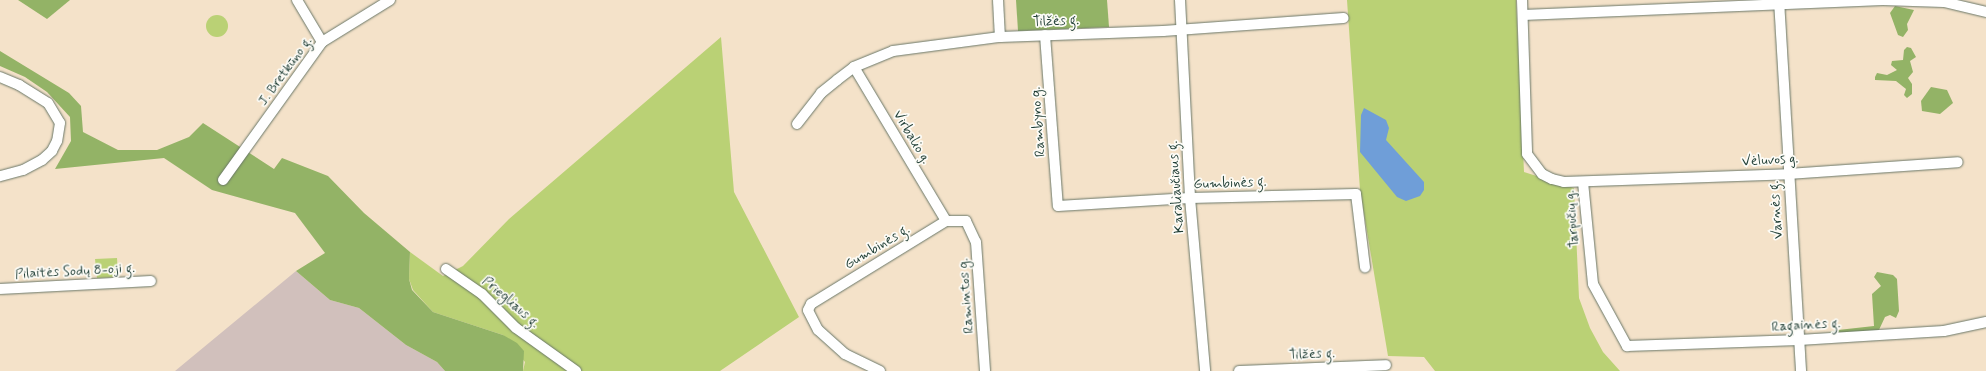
<!DOCTYPE html>
<html>
<head>
<meta charset="utf-8">
<style>
  body { margin:0 }
  #map { position:relative; width:1986px; height:371px; overflow:hidden; background:#f4e2c9; font-family:Mynerve,sans-serif }
  div>[style] { position:absolute }
  .industrial>* { inset:0; background:#d1c0bc }
  .green>* { inset:0; background:#bad175 }
  .round { border-radius:50% }
  .forest>* { inset:0; background:#93b366 }
  .water>* { inset:0; background:#6f9ed8 }
  .roads { filter:drop-shadow(0 0 1px #6a7768) drop-shadow(0 0 1px #6a7768) }
  .minor>* { height:10px; margin:-5px; padding:0 5px; transform-origin:5px; border-radius:5px; background:#fff }
  span { translate:-50% -50%; white-space:nowrap; text-align:center; line-height:1.15; -webkit-text-stroke:3.5px #fdfcf7; paint-order:stroke }
  .street-label { font-size:14px; color:#1f3d34 }
</style>
</head>
<body>
<div id="map">
  <div class="industrial">
    <div style="clip-path:polygon(296px 271px,330px 300px,359px 308px,406px 345px,437px 362px,445px 371px,175px 371px)"></div>
  </div>
  <div class="green">
    <div style="clip-path:polygon(1347px 0,1516px 0,1524px 172px,1574px 188px,1579px 298px,1590px 328px,1603px 352px,1620px 371px,1435px 371px,1424px 357px,1388px 356px,1360px 190px)"></div>
    <div class="round" style="left:206px;top:15px;width:22px;height:22px"></div>
    <div style="clip-path:polygon(721px 37px,734px 192px,799px 317px,720px 371px,523px 371px,525px 362px,503px 335px,433px 312px,413px 290px,409px 279px,410px 252px,443px 276px,463px 266px,509px 219px)"></div>
    <div style="clip-path:polygon(117px 258px,118px 277px,97px 278px,95px 259px)"></div>
  </div>
  <div class="forest">
    <div style="clip-path:polygon(18px 0,70px 0,47px 19px)"></div>
    <div style="clip-path:polygon(1016px 0,1107px 0,1109px 27px,1018px 31px)"></div>
    <div style="clip-path:polygon(1895px 6px,1914px 10px,1907px 24px,1908px 30px,1903px 37px,1898px 35px,1890px 13px)"></div>
    <div style="clip-path:polygon(1907px 47px,1911px 48px,1916px 57px,1910px 61px,1913px 72px,1908px 78px,1912px 84px,1912px 94px,1907px 98px,1904px 95px,1906px 89px,1896px 81px,1875px 80px,1875px 77px,1877px 73px,1887px 75px,1897px 70px,1891px 65px,1892px 61px,1903px 60px,1904px 50px)"></div>
    <div style="clip-path:polygon(0 51px,69px 93px,81px 106px,83px 132px,118px 150px,157px 150px,189px 137px,203px 123px,274px 169px,282px 158px,328px 176px,364px 213px,410px 252px,409px 279px,412px 290px,433px 312px,503px 335px,517px 343px,524px 351px,523px 371px,445px 371px,437px 362px,406px 345px,359px 308px,330px 300px,296px 271px,325px 253px,295px 213px,212px 190px,164px 158px,55px 169px,71px 141px,70px 117px,47px 92px,25px 77px,0 66px)"></div>
    <div style="clip-path:polygon(1931px 87px,1947px 90px,1953px 103px,1940px 114px,1922px 111px,1921px 101px)"></div>
    <div style="clip-path:polygon(1877px 272px,1893px 275px,1897px 279px,1899px 311px,1896px 318px,1890px 315px,1885px 317px,1878px 332px,1828px 336px,1830px 332px,1838px 330px,1874px 326px,1872px 294px,1881px 286px,1874px 277px)"></div>
  </div>
  <div class="water">
    <div style="clip-path:polygon(1364px 108px,1386px 120px,1389px 128px,1386px 140px,1424px 182px,1424px 190px,1420px 196px,1406px 201px,1397px 197px,1360px 152px,1361px 115px)"></div>
  </div>
  <div class="roads">
    <div class="minor">
      <div style="left:297px;top:0;width:49px;rotate:59.2deg"></div>
      <div style="left:998px;top:0;width:37px;rotate:87deg"></div>
      <div style="left:1180px;top:0;width:198px;rotate:87.1deg"></div>
      <div style="left:1190px;top:198px;width:174px;rotate:85deg"></div>
      <div style="left:1522px;top:0;width:154px;rotate:88.1deg"></div>
      <div style="left:1527px;top:154px;width:25px;rotate:53deg"></div>
      <div style="left:1542px;top:174px;width:11px;rotate:27deg"></div>
      <div style="left:1552px;top:179px;width:12px;rotate:14deg"></div>
      <div style="left:1564px;top:182px;width:224px;rotate:-2deg"></div>
      <div style="left:1788px;top:174px;width:170px;rotate:-4deg"></div>
      <div style="left:1779px;top:0;width:372px;rotate:86.6deg"></div>
      <div style="left:1523px;top:15px;width:360px;rotate:-2.4deg"></div>
      <div style="left:1883px;top:0;width:61px;rotate:1.9deg"></div>
      <div style="left:1944px;top:2px;width:43px;rotate:13.4deg"></div>
      <div style="left:1045px;top:35px;width:171px;rotate:85.7deg"></div>
      <div style="left:1058px;top:206px;width:132px;rotate:-3.5deg"></div>
      <div style="left:1190px;top:198px;width:166px;rotate:-1.4deg"></div>
      <div style="left:1356px;top:194px;width:74px;rotate:83deg"></div>
      <div style="left:854px;top:67px;width:179px;rotate:59.1deg"></div>
      <div style="left:0;top:77px;width:21px;rotate:23deg"></div>
      <div style="left:19px;top:85px;width:34px;rotate:32deg"></div>
      <div style="left:48px;top:103px;width:23px;rotate:59deg"></div>
      <div style="left:60px;top:123px;width:18px;rotate:99deg"></div>
      <div style="left:57px;top:141px;width:11px;rotate:117deg"></div>
      <div style="left:52px;top:151px;width:13px;rotate:138deg"></div>
      <div style="left:42px;top:160px;width:21px;rotate:152deg"></div>
      <div style="left:23px;top:170px;width:24px;rotate:165deg"></div>
      <div style="left:797px;top:124px;width:39px;rotate:-52deg"></div>
      <div style="left:821px;top:93px;width:21px;rotate:-39deg"></div>
      <div style="left:837px;top:80px;width:21px;rotate:-37deg"></div>
      <div style="left:854px;top:67px;width:42px;rotate:-22.3deg"></div>
      <div style="left:893px;top:51px;width:108px;rotate:-7.5deg"></div>
      <div style="left:1000px;top:37px;width:163px;rotate:-2.1deg"></div>
      <div style="left:1163px;top:31px;width:181px;rotate:-4.1deg"></div>
      <div style="left:223px;top:180px;width:170px;rotate:-54.3deg"></div>
      <div style="left:322px;top:42px;width:80px;rotate:-31.7deg"></div>
      <div style="left:1583px;top:182px;width:102px;rotate:84.4deg"></div>
      <div style="left:1593px;top:284px;width:71px;rotate:61.3deg"></div>
      <div style="left:1627px;top:346px;width:172px;rotate:-2deg"></div>
      <div style="left:1799px;top:340px;width:145px;rotate:-3.6deg"></div>
      <div style="left:1944px;top:331px;width:43px;rotate:-12.1deg"></div>
      <div style="left:446px;top:269px;width:44px;rotate:34.8deg"></div>
      <div style="left:482px;top:294px;width:48px;rotate:45deg"></div>
      <div style="left:516px;top:328px;width:74px;rotate:35.6deg"></div>
      <div style="left:0;top:289px;width:151px;rotate:-3deg"></div>
      <div style="left:880px;top:371px;width:39px;rotate:-154deg"></div>
      <div style="left:845px;top:354px;width:36px;rotate:-138deg"></div>
      <div style="left:818px;top:330px;width:22px;rotate:-117deg"></div>
      <div style="left:808px;top:310px;width:7px;rotate:-63deg"></div>
      <div style="left:811px;top:304px;width:158px;rotate:-31.6deg"></div>
      <div style="left:946px;top:221px;width:20px"></div>
      <div style="left:966px;top:221px;width:23px;rotate:65deg"></div>
      <div style="left:976px;top:242px;width:129px;rotate:86deg"></div>
      <div style="left:1239px;top:371px;width:147px;rotate:-2.3deg"></div>
    </div>
  </div>
  <div class="street-label">
    <span style="left:1056px;top:21px;rotate:-2deg">Tilžės g.</span>
    <span style="left:285px;top:71px;rotate:-54deg">J. Bretkūno g.</span>
    <span style="left:1038px;top:122px;rotate:-94deg">Rambyno g.</span>
    <span style="left:912px;top:137px;rotate:59deg">Virbalio g.</span>
    <span style="left:1770px;top:160px;rotate:-3deg">Vėluvos g.</span>
    <span style="left:1230px;top:183px;rotate:-2deg">Gumbinės g.</span>
    <span style="left:1176px;top:187px;rotate:-94deg">Karaliaučiaus g.</span>
    <span style="left:1776px;top:210px;rotate:-94deg">Varnės g.</span>
    <span style="left:1572px;top:219px;rotate:-95deg">Tarpučių g.</span>
    <span style="left:877px;top:247px;rotate:-31deg">Gumbinės g.</span>
    <span style="left:75px;top:271px;rotate:-3deg">Pilaitės Sodų 8-oji g.</span>
    <span style="left:966px;top:296px;rotate:-94deg">Ramintos g.</span>
    <span style="left:511px;top:302px;rotate:41deg">Priegliaus g.</span>
    <span style="left:1806px;top:325px;rotate:-3deg">Ragainės g.</span>
    <span style="left:1312px;top:354px;rotate:-2deg">Tilžės g.</span>
  </div>
</div>
</body>
</html>
